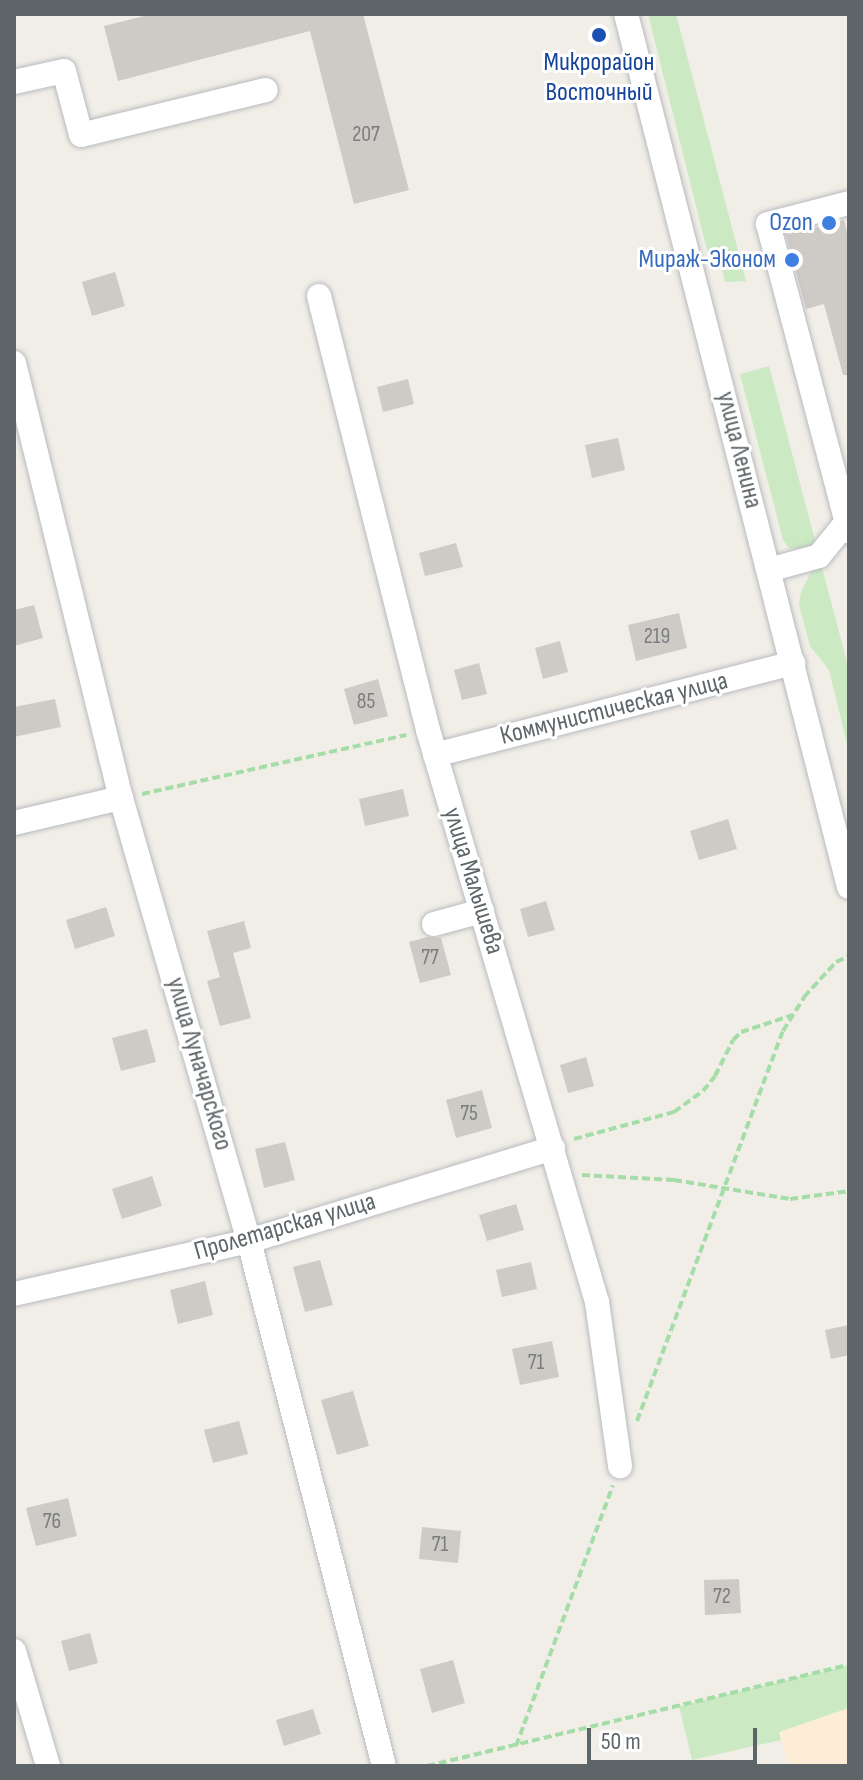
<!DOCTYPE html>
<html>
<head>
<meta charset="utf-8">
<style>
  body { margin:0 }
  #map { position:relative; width:863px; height:1780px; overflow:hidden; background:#f1ede7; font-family:"Sofia Sans Condensed",sans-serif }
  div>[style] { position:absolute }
  .green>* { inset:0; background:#cbeac3 }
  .sand>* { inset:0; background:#fdecd6 }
  .building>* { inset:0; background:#cecac6 }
  .path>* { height:4px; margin-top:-2px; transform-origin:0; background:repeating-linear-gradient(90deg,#a5dda8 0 8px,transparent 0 12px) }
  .roads { filter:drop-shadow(0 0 2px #b7bbbe) drop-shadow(0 0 2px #b7bbbe) }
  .minor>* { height:24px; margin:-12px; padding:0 12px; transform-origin:12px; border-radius:12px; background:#fff }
  .dots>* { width:22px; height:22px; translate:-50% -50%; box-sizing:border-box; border:4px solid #fff; border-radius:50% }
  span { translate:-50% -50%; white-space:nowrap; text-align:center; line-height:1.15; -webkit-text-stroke:6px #fff; paint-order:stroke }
  .number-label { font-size:22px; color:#7a7e80 }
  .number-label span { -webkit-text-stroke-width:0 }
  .transit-label { font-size:26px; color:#164399 }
  .shop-label { font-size:26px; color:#366cbe }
  .right { translate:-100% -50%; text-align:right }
  .street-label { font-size:26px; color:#5e6568 }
  .frame { position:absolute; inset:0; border:16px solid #5e6568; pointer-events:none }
  .scale { position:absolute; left:587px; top:1728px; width:170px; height:36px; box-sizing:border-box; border:4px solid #5e6568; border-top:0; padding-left:10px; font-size:24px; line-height:28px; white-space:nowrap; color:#5e6568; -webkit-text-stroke:6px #fff; paint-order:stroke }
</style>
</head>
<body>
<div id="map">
  <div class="green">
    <div style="clip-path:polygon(648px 14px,676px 14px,746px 281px,725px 282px,720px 259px,708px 254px)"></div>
    <div style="clip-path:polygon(769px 366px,816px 544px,798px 549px,789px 548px,783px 540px,740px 374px)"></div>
    <div style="clip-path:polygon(819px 556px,849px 670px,849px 752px,829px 670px,810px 646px,799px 605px,801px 592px)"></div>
    <div style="clip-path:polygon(849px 1665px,849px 1708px,780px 1732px,781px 1740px,692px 1760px,679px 1706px)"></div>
  </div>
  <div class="sand">
    <div style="clip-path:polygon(849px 1708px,849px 1766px,788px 1766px,779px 1732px)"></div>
  </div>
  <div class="building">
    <div style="clip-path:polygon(152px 14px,363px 14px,409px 190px,354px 204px,310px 31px,118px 81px,104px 26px)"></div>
    <div style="clip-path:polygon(844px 220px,849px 239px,849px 375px,843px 375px,824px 304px,806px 309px,786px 235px)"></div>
    <div style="clip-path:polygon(115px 272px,125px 306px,92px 316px,82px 282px)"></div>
    <div style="clip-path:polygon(408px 379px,414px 404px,383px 412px,377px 387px)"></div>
    <div style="clip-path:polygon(618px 438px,625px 470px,592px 478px,585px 445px)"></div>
    <div style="clip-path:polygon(456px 543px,463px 567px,425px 576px,419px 553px)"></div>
    <div style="clip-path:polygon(34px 605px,43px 638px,14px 646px,14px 610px)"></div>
    <div style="clip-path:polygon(679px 613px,687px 648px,636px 661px,628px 625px)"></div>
    <div style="clip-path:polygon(560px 641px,568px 672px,543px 679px,535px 648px)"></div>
    <div style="clip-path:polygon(479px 663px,487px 694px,462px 700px,454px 670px)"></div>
    <div style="clip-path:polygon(378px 679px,388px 716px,354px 725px,344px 689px)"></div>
    <div style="clip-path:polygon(55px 699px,61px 727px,14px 737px,14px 707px)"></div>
    <div style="clip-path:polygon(403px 789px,409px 816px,365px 826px,359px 799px)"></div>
    <div style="clip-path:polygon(728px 819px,737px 849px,699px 860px,690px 831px)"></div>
    <div style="clip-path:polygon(546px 901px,555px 930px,528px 937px,520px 909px)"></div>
    <div style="clip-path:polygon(106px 907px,115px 936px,75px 949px,66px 920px)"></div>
    <div style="clip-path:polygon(244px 921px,251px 948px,233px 953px,251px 1018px,220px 1026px,207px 981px,220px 977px,207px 931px)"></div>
    <div style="clip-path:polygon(427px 937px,441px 938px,451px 975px,420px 983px,409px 942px)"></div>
    <div style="clip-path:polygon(147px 1029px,156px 1062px,121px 1071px,112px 1038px)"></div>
    <div style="clip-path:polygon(586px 1057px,594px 1086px,568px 1093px,560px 1065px)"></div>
    <div style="clip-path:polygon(482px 1090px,492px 1128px,456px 1138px,446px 1100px)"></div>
    <div style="clip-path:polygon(285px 1142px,295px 1180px,264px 1188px,255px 1149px)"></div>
    <div style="clip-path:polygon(152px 1176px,162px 1206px,122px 1219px,112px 1189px)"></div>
    <div style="clip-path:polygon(516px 1204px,524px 1230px,487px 1241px,479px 1215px)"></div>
    <div style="clip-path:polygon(320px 1260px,333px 1305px,305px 1312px,293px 1267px)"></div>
    <div style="clip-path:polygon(531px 1262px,537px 1289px,502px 1297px,496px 1270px)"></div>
    <div style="clip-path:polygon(205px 1281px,213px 1315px,178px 1324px,170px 1290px)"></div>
    <div style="clip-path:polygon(849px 1325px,849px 1355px,831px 1359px,825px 1330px)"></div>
    <div style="clip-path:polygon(552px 1341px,559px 1377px,520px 1385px,512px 1349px)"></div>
    <div style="clip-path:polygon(353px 1391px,369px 1446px,337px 1455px,321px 1400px)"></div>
    <div style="clip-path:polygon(239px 1421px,248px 1454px,213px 1463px,204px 1430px)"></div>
    <div style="clip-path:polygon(68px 1498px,77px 1536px,36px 1546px,26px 1508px)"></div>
    <div style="clip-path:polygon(422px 1527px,461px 1531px,458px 1563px,419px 1559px)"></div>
    <div style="clip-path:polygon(739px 1579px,741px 1613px,705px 1615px,704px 1580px)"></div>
    <div style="clip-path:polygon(90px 1633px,98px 1663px,69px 1671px,61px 1641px)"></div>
    <div style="clip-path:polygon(453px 1660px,465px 1703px,432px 1713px,420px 1669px)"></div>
    <div style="clip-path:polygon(313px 1709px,321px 1734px,284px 1746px,276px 1720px)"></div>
  </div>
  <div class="path">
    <div style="left:142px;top:794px;width:271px;rotate:-12.6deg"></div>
    <div style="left:574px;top:1139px;width:104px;rotate:-15.1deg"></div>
    <div style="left:674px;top:1112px;width:36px;rotate:-36deg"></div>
    <div style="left:703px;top:1091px;width:19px;rotate:-51deg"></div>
    <div style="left:715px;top:1076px;width:40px;rotate:-63.4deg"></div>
    <div style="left:733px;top:1040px;width:11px;rotate:-45deg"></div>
    <div style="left:741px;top:1032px;width:55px;rotate:-18.1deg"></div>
    <div style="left:582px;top:1175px;width:92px;rotate:3.1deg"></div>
    <div style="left:674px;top:1180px;width:118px;rotate:9.3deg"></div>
    <div style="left:790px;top:1199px;width:60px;rotate:-7.7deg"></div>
    <div style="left:637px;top:1421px;width:416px;rotate:-69.5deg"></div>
    <div style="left:783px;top:1031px;width:40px;rotate:-58deg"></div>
    <div style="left:804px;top:997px;width:47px;rotate:-47.6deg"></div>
    <div style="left:836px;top:962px;width:14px;rotate:-25deg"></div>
    <div style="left:516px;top:1746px;width:278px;rotate:-69.6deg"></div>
    <div style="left:427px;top:1766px;width:434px;rotate:-13.5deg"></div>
  </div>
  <div class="roads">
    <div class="minor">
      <div style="left:626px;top:14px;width:901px;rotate:75.67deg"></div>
      <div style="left:14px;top:82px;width:51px;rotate:-12.4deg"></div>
      <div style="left:64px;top:71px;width:66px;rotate:75.1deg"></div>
      <div style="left:81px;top:135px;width:190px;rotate:-13.7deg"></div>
      <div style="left:849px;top:203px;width:84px;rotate:165.5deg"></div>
      <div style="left:768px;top:224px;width:318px;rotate:75.2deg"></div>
      <div style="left:319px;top:296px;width:447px;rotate:75.9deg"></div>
      <div style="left:428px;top:730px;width:596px;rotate:73.54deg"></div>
      <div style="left:597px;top:1302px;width:166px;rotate:82deg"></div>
      <div style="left:14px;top:363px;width:448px;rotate:76.2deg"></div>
      <div style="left:121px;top:798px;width:461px;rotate:73.9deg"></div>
      <div style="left:249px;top:1241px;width:542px;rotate:75.58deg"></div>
      <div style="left:769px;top:570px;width:52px;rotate:-15.6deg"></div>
      <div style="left:819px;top:556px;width:48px;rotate:-51deg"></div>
      <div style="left:435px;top:755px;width:370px;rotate:-14.4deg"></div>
      <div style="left:14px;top:823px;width:110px;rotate:-13.2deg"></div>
      <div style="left:434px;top:924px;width:50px;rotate:-15.2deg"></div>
      <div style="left:14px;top:1294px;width:241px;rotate:-12.7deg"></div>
      <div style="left:249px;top:1241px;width:318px;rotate:-17deg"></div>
      <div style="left:14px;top:1651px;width:120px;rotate:73.5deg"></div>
    </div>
  </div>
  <div class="dots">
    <div style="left:599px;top:35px;background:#1a4fb4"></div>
    <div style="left:829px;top:223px;background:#3f7fe0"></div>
    <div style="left:792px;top:260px;background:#3f7fe0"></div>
  </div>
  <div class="number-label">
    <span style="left:366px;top:135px">207</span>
    <span style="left:657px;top:637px">219</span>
    <span style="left:366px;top:702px">85</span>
    <span style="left:430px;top:958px">77</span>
    <span style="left:469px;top:1114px">75</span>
    <span style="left:536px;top:1363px">71</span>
    <span style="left:52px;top:1522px">76</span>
    <span style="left:440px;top:1545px">71</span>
    <span style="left:722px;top:1597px">72</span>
  </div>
  <div class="transit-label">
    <span style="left:599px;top:78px">Микрорайон<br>Восточный</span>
  </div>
  <div class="shop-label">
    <span class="right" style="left:813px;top:223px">Ozon</span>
    <span class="right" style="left:776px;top:260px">Мираж-Эконом</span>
  </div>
  <div class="street-label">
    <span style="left:739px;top:450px;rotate:76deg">улица Ленина</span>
    <span style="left:614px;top:709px;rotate:-14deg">Коммунистическая улица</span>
    <span style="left:473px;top:881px;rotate:73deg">улица Малышева</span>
    <span style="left:199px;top:1064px;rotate:74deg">улица Луначарского</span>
    <span style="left:285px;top:1227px;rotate:-16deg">Пролетарская улица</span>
  </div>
  <div class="frame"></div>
  <div class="scale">50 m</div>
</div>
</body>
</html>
